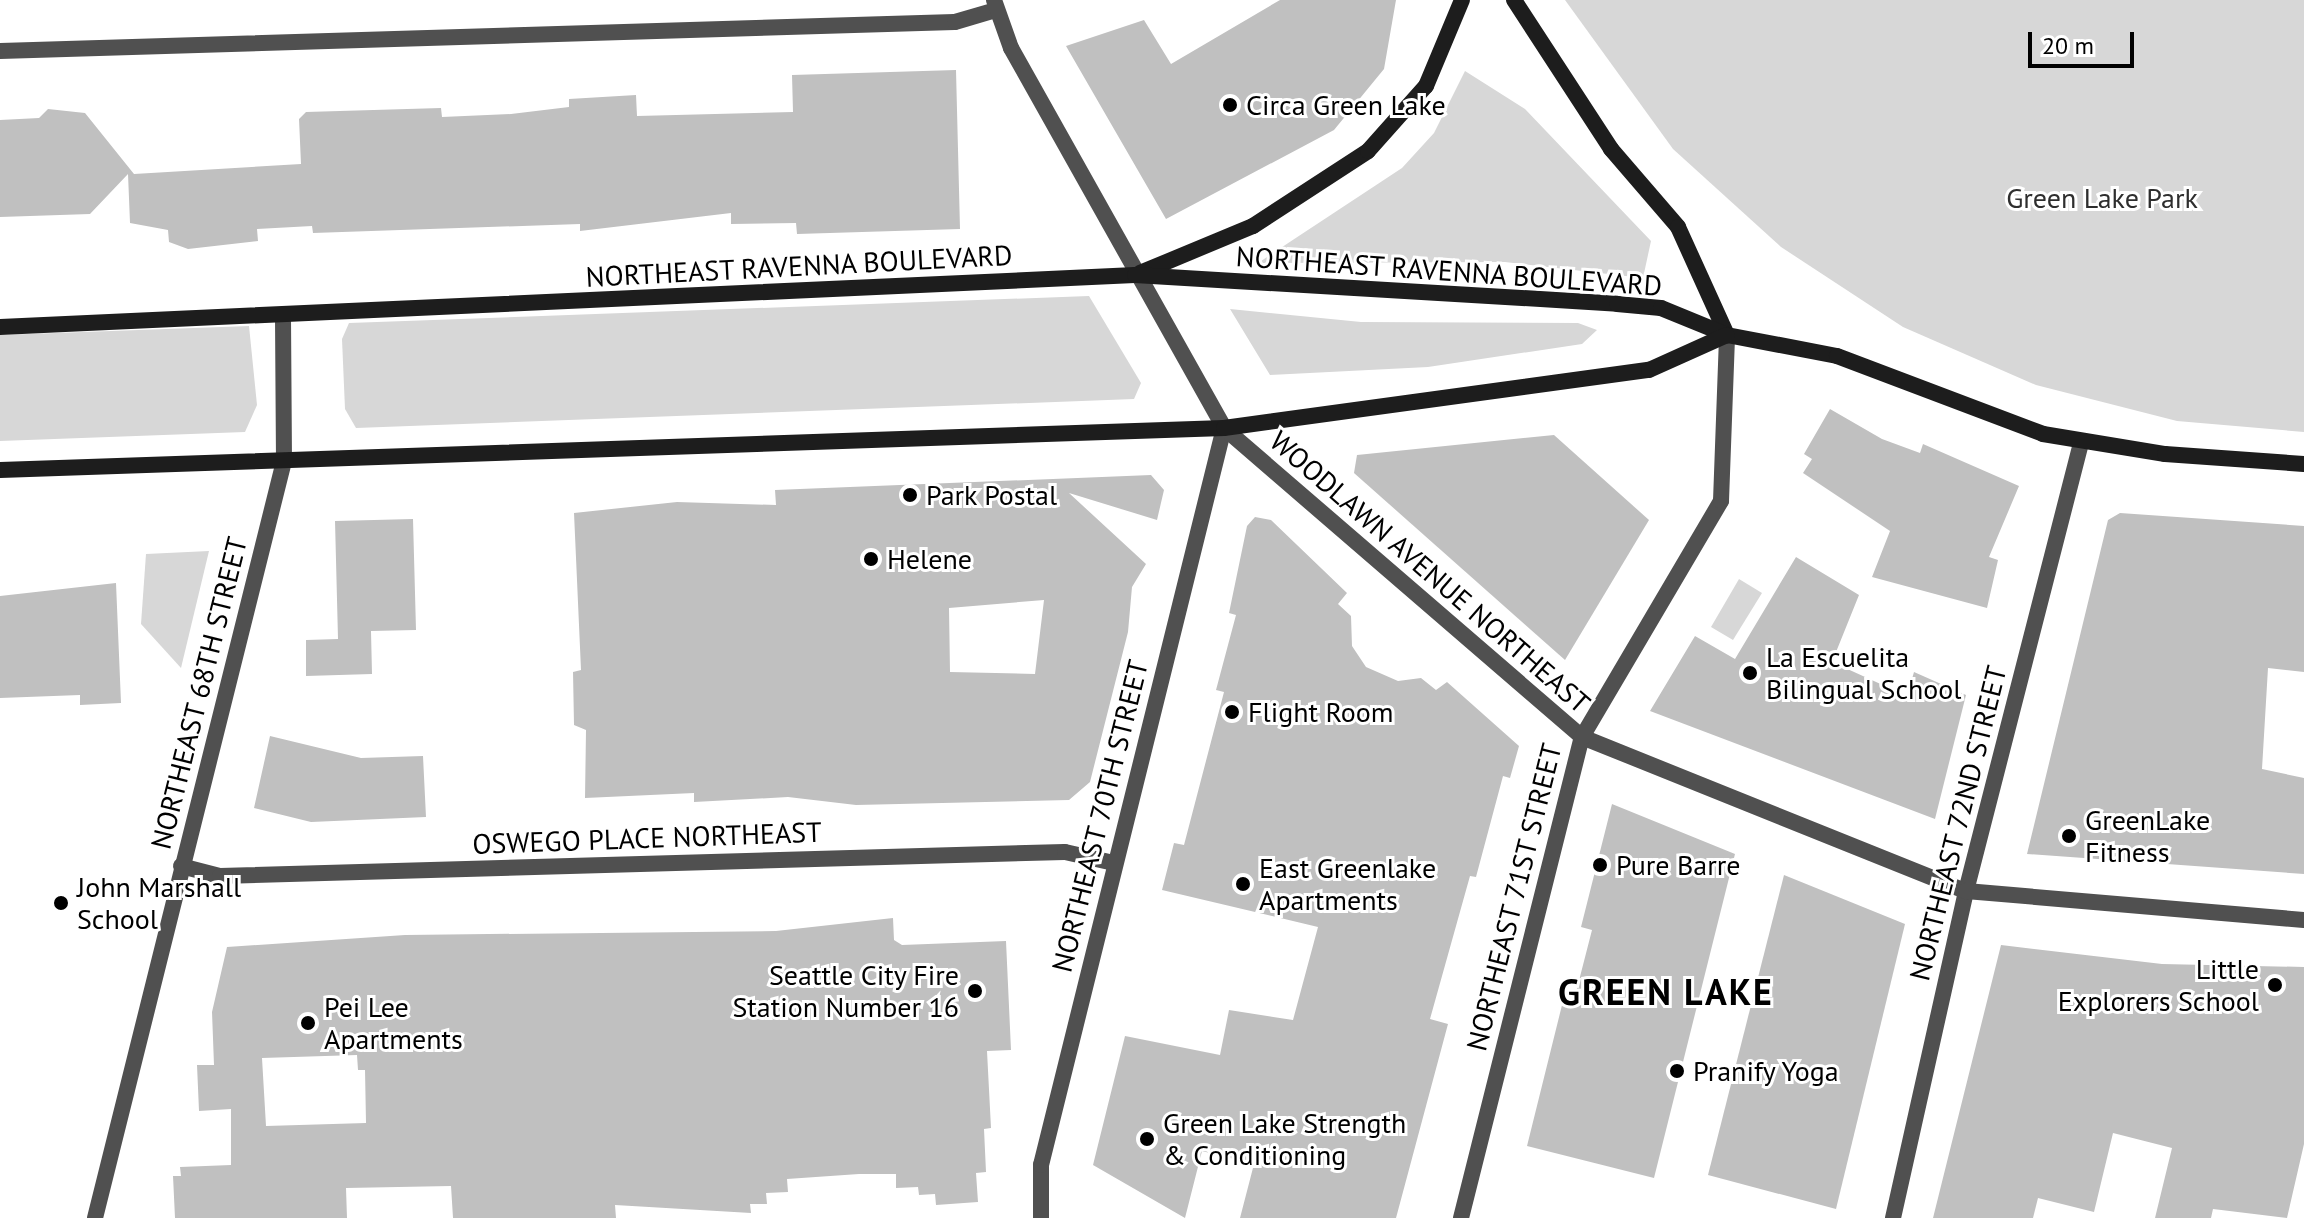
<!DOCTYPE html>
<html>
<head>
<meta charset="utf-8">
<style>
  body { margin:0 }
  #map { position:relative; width:2304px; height:1218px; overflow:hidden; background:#fff; font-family:"PT Sans",sans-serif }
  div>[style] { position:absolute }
  .green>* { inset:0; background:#d7d7d7 }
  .building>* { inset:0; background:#c0c0c0 }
  .minor>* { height:16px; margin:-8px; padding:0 8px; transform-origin:8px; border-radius:8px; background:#505050 }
  .tertiary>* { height:16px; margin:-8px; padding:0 8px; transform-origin:8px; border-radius:8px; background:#505050 }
  .secondary>* { height:16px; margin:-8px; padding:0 8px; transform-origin:8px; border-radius:8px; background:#1d1d1d }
  .dots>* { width:22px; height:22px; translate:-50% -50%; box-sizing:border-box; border:4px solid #fff; border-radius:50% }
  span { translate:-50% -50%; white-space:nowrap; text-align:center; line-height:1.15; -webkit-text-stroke:6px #fff; paint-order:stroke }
  .poi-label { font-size:28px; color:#000 }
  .left { translate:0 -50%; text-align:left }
  .right { translate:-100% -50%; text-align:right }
  .park-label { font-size:28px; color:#2e2e2e }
  .street-label { font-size:28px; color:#000 }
  .district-label { font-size:36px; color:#000; font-weight:700; letter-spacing:2px }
  .scale { position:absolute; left:2028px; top:32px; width:106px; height:36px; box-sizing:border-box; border:4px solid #000; border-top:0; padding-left:10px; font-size:24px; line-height:28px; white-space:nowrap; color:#000; -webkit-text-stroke:6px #fff; paint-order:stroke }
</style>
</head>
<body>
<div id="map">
  <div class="green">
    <div style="clip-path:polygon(1565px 0,2304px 0,2304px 432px,2177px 421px,2036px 385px,1903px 327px,1781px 247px,1673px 149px)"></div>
    <div style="clip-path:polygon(1465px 71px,1525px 109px,1651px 241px,1643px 278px,1505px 262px,1258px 263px,1402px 168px,1434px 133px)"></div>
    <div style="clip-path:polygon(1089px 296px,1141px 383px,1134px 399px,356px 428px,345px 409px,342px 339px,349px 323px)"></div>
    <div style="clip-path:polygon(1230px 309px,1361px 322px,1578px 323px,1597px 330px,1582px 344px,1428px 367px,1270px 375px)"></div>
    <div style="clip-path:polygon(249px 326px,257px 405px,245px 432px,0 441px,0 335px)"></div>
    <div style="clip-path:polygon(209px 551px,181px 668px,141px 624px,146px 554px)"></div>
    <div style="clip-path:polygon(1739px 579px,1762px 593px,1733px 640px,1711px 627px)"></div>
  </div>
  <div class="building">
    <div style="clip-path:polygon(1280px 0,1396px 0,1384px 69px,1334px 130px,1166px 219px,1066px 46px,1144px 20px,1171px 64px)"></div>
    <div style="clip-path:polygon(956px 70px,960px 229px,797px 234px,796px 223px,731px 224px,731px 213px,580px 231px,580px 224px,313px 233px,312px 226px,257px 229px,258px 241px,188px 249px,169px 242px,168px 230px,130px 223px,128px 174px,90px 214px,0 217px,0 120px,39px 118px,48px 109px,85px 113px,134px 174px,301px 164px,299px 119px,306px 112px,441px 108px,442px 117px,511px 114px,569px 107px,569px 99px,636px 95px,637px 116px,793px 112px,792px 75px)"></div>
    <div style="clip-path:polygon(1830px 409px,1882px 439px,1920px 453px,1923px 444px,2019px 486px,1989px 557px,1998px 560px,1987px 608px,1872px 577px,1890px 531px,1803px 473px,1812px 459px,1804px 454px)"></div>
    <div style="clip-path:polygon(1554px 435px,1649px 520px,1565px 660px,1354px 473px,1357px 455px)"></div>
    <div style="clip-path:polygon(evenodd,1151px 475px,1164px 490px,1157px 520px,1069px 493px,1146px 564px,1132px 587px,1128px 632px,1090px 782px,1069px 800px,856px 805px,788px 797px,694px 802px,694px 793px,585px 798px,586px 730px,574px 725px,573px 672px,581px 670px,574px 513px,677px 502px,776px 505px,775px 490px,1151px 475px,1044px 600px,1035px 674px,950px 672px,949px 608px,1044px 600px)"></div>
    <div style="clip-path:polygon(2120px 513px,2304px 526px,2304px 672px,2268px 668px,2262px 769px,2304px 778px,2304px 874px,2027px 854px,2108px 520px)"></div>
    <div style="clip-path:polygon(1255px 517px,1271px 520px,1347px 593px,1338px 604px,1351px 616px,1352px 646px,1366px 667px,1398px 681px,1421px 678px,1436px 690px,1447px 682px,1519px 746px,1510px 778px,1503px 776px,1476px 877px,1470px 876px,1430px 1019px,1448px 1024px,1396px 1218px,1240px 1218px,1254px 1164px,1202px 1151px,1185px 1218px,1093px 1165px,1125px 1036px,1220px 1055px,1229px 1010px,1293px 1020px,1318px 927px,1162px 890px,1174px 843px,1184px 845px,1224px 692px,1216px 690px,1236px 615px,1229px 613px,1247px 526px)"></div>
    <div style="clip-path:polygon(413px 519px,416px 630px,371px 631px,372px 674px,306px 676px,306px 640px,338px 639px,335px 521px)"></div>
    <div style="clip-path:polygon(1796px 557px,1859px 595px,1832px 662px,1907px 696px,1914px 672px,1966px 695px,1935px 819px,1650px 711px,1695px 636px,1735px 659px)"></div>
    <div style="clip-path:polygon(116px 583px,121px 703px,80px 705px,80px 695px,0 698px,0 596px)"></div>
    <div style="clip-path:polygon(270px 736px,361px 758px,423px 756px,426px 817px,311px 822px,254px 808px)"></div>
    <div style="clip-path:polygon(1612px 804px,1735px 854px,1654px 1178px,1527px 1146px,1564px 997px,1574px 1000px,1592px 930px,1581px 927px)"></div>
    <div style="clip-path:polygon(1784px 875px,1905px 924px,1836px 1209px,1708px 1175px)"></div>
    <div style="clip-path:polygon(evenodd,893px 918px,894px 940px,902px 945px,1006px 941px,1011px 1050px,987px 1051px,991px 1128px,984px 1129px,986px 1172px,976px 1173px,978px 1202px,936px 1205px,935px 1194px,919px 1195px,918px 1187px,896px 1188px,896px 1174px,859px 1174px,787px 1179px,788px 1192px,766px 1193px,767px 1204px,750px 1204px,751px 1213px,615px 1205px,616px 1218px,453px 1218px,451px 1186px,346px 1188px,347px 1218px,175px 1218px,173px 1176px,181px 1176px,180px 1167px,231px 1165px,231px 1109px,199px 1111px,197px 1065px,214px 1065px,212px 1012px,227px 947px,405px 935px,776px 931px,893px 918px,357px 1055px,358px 1070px,365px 1070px,366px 1123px,266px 1126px,262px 1058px,357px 1055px)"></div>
    <div style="clip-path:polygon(2001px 945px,2162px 964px,2304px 967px,2304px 1144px,2287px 1218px,2213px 1209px,2211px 1218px,2155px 1218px,2172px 1148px,2113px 1133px,2094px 1212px,2038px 1198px,2033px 1218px,1933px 1218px)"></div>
  </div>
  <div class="minor">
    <div style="left:0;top:51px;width:955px;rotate:-1.74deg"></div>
    <div style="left:955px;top:22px;width:43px;rotate:-16.3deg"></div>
    <div style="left:181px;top:866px;width:40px;rotate:14.4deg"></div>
    <div style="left:220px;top:876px;width:845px;rotate:-1.63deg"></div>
    <div style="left:1065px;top:852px;width:50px;rotate:12.7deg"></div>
    <div style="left:95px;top:1218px;width:780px;rotate:-75.98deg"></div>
    <div style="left:284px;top:461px;width:144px;rotate:-90.4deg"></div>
    <div style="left:1041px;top:1218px;width:53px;rotate:-90deg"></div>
    <div style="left:1041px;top:1165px;width:759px;rotate:-76.06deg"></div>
    <div style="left:1893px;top:1218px;width:335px;rotate:-77.4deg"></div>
    <div style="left:1966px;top:891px;width:463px;rotate:-75.6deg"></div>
  </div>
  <div class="tertiary">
    <div style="left:994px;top:0;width:51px;rotate:70.5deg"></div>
    <div style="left:1011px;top:48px;width:436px;rotate:60.7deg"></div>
    <div style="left:1224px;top:428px;width:473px;rotate:40.8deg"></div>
    <div style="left:1582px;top:737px;width:414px;rotate:21.9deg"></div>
    <div style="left:1966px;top:891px;width:339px;rotate:4.9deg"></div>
    <div style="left:1461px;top:1218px;width:496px;rotate:-75.9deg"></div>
    <div style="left:1582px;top:737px;width:274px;rotate:-59.5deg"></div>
    <div style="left:1721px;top:501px;width:166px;rotate:-87.9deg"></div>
  </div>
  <div class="secondary">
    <div style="left:1514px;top:0;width:178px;rotate:56.9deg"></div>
    <div style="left:1611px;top:149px;width:103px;rotate:49.3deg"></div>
    <div style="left:1678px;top:227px;width:119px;rotate:65.6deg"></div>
    <div style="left:1140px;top:273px;width:122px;rotate:-22.6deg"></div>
    <div style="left:1253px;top:226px;width:137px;rotate:-33.1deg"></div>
    <div style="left:1368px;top:151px;width:87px;rotate:-48.3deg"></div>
    <div style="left:1426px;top:86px;width:93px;rotate:-67.3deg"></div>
    <div style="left:0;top:327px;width:1136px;rotate:-2.62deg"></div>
    <div style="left:1135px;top:275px;width:483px;rotate:3.4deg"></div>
    <div style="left:1617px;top:304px;width:44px;rotate:5.2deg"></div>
    <div style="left:1661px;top:308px;width:71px;rotate:22.2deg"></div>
    <div style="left:1727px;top:335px;width:112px;rotate:10.8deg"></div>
    <div style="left:1837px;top:356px;width:220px;rotate:20.7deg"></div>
    <div style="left:2043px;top:434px;width:124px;rotate:9.3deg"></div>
    <div style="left:2165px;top:454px;width:139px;rotate:4.1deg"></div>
    <div style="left:0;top:470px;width:1225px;rotate:-1.97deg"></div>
    <div style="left:1224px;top:428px;width:429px;rotate:-7.8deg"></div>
    <div style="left:1649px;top:370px;width:85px;rotate:-24.2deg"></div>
  </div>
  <div class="dots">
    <div style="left:1230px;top:105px;background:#000"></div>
    <div style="left:910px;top:495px;background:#000"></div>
    <div style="left:871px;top:559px;background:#000"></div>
    <div style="left:1750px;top:673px;background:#000"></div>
    <div style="left:1232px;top:712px;background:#000"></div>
    <div style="left:2069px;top:836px;background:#000"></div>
    <div style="left:1600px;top:865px;background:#000"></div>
    <div style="left:1243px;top:884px;background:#000"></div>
    <div style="left:61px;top:903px;background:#000"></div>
    <div style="left:2275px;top:985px;background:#000"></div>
    <div style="left:975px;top:991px;background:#000"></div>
    <div style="left:308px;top:1023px;background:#000"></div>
    <div style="left:1677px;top:1071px;background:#000"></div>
    <div style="left:1147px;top:1139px;background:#000"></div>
  </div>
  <div class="poi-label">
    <span class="left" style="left:1246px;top:105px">Circa Green Lake</span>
    <span class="left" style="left:926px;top:495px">Park Postal</span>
    <span class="left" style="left:887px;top:559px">Helene</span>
    <span class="left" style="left:1766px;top:673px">La Escuelita<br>Bilingual School</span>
    <span class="left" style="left:1248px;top:712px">Flight Room</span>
    <span class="left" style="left:2085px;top:836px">GreenLake<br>Fitness</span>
    <span class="left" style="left:1616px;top:865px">Pure Barre</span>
    <span class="left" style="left:1259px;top:884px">East Greenlake<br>Apartments</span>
    <span class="left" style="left:77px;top:903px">John Marshall<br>School</span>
    <span class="right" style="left:2259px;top:985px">Little<br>Explorers School</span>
    <span class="right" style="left:959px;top:991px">Seattle City Fire<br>Station Number 16</span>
    <span class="left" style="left:324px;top:1023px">Pei Lee<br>Apartments</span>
    <span class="left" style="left:1693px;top:1071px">Pranify Yoga</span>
    <span class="left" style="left:1163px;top:1139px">Green Lake Strength<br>&amp; Conditioning</span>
  </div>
  <div class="park-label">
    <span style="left:2102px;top:198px">Green Lake Park</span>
  </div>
  <div class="street-label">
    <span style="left:799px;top:266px;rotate:-3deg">NORTHEAST RAVENNA BOULEVARD</span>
    <span style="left:1449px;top:271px;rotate:4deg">NORTHEAST RAVENNA BOULEVARD</span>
    <span style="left:1430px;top:572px;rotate:41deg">WOODLAWN AVENUE NORTHEAST</span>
    <span style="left:199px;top:693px;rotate:-76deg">NORTHEAST 68TH STREET</span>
    <span style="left:1100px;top:816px;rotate:-76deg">NORTHEAST 70TH STREET</span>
    <span style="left:1958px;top:823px;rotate:-76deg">NORTHEAST 72ND STREET</span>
    <span style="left:647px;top:838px;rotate:-2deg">OSWEGO PLACE NORTHEAST</span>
    <span style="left:1514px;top:897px;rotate:-76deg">NORTHEAST 71ST STREET</span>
  </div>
  <div class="district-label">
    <span style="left:1666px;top:992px">GREEN LAKE</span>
  </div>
  <div class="scale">20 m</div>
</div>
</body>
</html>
